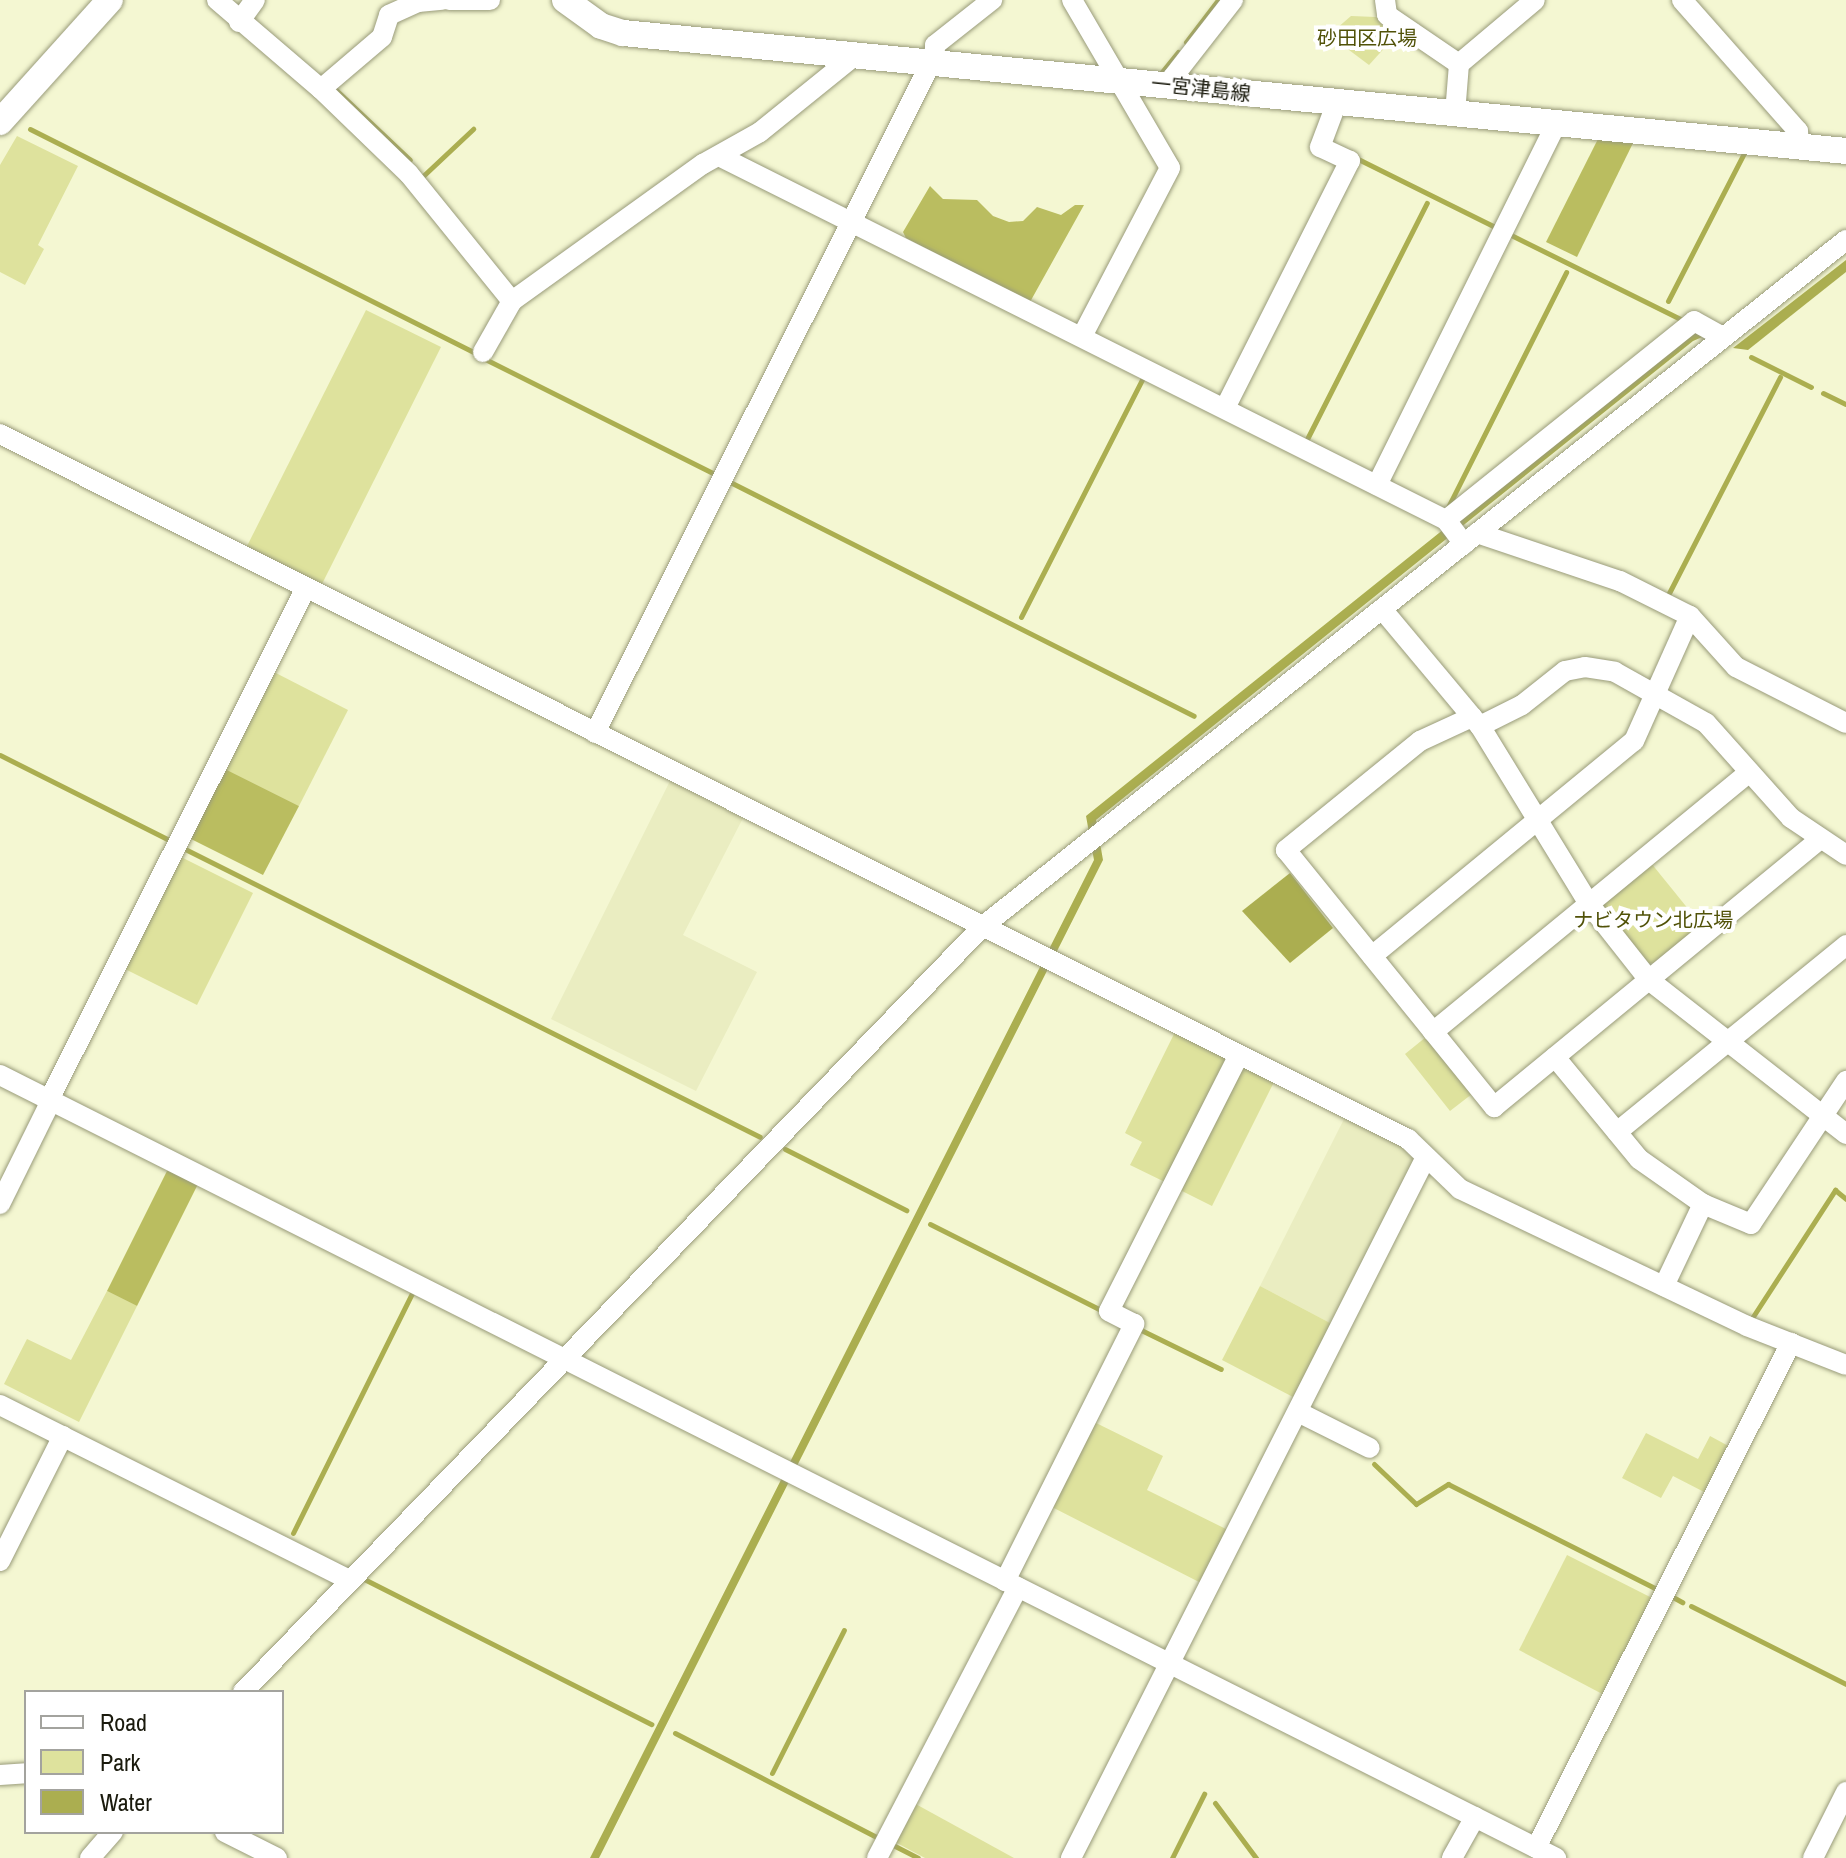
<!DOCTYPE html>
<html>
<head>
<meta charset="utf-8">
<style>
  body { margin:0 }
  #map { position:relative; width:1846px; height:1858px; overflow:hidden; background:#f4f7d2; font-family:"Archivo Narrow","Noto Sans JP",sans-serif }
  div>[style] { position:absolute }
  .built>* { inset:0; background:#eaedc1 }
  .green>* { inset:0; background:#dee29d }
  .forest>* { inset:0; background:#babd60 }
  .water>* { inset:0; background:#abae50 }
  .stream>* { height:5px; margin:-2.5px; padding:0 2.5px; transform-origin:2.5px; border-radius:2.5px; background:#abae50 }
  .roads { filter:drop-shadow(0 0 2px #999b7a) drop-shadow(0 0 2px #999b7a) }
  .minor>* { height:20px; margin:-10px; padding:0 10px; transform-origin:10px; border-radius:10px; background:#fff }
  .major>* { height:26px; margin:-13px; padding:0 13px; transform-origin:13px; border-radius:13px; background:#fff }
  span { translate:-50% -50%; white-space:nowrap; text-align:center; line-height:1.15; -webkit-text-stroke:8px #fff; paint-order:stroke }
  .park-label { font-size:20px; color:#515208 }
  .street-label { font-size:20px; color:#1a1a0d }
  .legend { position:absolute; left:24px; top:1690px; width:260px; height:144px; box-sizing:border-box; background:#fff; border:2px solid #a3a39e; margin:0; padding:10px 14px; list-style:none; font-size:24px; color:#1a1a0d }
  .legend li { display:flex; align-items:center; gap:16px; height:40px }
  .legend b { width:40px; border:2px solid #a3a39e }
</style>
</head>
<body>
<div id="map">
  <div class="built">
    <div style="clip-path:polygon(670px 781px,743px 818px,683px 935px,757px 972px,696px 1091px,551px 1019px)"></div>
    <div style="clip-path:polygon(1345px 1117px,1406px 1147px,1414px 1162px,1332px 1324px,1260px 1286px)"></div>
  </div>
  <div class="green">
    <div style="clip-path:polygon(1351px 16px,1376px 17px,1399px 32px,1369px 65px,1329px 35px)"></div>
    <div style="clip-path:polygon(17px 136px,78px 166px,38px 245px,44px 249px,25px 285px,0 272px,0 165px)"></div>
    <div style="clip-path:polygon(366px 310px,441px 347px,320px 588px,245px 550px)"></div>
    <div style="clip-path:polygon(270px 670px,348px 710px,299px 806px,221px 767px)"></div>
    <div style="clip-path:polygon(177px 855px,253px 893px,197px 1005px,121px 967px)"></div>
    <div style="clip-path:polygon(1651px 863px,1702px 926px,1657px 963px,1646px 963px,1603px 912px,1604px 903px)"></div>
    <div style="clip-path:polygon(1175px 1032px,1228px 1059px,1169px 1184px,1130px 1165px,1142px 1142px,1125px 1133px)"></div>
    <div style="clip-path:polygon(1426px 1037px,1472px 1094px,1450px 1111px,1405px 1054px)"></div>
    <div style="clip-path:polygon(1241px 1066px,1274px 1082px,1212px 1206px,1176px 1188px)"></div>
    <div style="clip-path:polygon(1260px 1286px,1332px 1324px,1293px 1397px,1222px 1360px)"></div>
    <div style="clip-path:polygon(107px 1291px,137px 1306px,79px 1422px,4px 1384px,27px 1339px,71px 1360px)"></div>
    <div style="clip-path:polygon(1090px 1420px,1163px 1456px,1147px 1490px,1228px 1530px,1201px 1583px,1048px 1505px)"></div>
    <div style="clip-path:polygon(1646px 1433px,1698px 1459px,1710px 1436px,1734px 1449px,1710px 1495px,1673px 1476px,1661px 1498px,1622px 1478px)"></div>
    <div style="clip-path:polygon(1567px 1555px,1658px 1601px,1608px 1697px,1519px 1650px)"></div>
    <div style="clip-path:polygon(912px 1802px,1014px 1858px,925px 1858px,893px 1841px)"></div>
  </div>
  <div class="forest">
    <div style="clip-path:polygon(1599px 137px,1634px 141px,1577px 257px,1546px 242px)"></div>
    <div style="clip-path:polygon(930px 186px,943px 199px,977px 200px,993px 216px,1009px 222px,1023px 221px,1037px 207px,1061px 215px,1075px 205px,1084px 205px,1030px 302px,906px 238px,903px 232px)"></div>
    <div style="clip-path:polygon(221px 767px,299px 806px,263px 875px,185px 836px)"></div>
    <div style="clip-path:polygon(168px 1169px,198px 1184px,137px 1306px,107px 1291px)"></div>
  </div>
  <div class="water">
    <div style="clip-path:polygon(1846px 260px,1846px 272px,1748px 350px,1733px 348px)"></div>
    <div style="clip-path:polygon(1691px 331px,1709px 334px,1693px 341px,1096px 820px,1103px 860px,599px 1858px,590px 1858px,1094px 860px,1086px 816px)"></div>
    <div style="clip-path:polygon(1290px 873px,1333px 928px,1290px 963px,1242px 911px)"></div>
  </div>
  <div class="stream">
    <div style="left:1186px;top:42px;width:53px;rotate:-52.7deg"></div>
    <div style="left:1161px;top:73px;width:27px;rotate:-51deg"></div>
    <div style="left:335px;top:89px;width:103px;rotate:43.4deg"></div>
    <div style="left:30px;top:129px;width:498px;rotate:26.7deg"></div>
    <div style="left:1356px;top:158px;width:157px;rotate:26.4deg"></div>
    <div style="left:423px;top:176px;width:69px;rotate:-43.2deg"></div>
    <div style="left:1509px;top:234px;width:193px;rotate:26.4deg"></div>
    <div style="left:1668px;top:301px;width:166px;rotate:-62.8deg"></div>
    <div style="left:1751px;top:357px;width:67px;rotate:26.6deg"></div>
    <div style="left:485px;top:359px;width:253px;rotate:26.6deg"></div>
    <div style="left:1823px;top:393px;width:25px;rotate:26deg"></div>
    <div style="left:1306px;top:441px;width:267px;rotate:-63.1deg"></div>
    <div style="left:732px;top:483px;width:517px;rotate:26.76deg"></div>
    <div style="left:1448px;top:507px;width:263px;rotate:-63.3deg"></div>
    <div style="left:1669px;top:593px;width:243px;rotate:-62.8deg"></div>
    <div style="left:1021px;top:617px;width:271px;rotate:-63deg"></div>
    <div style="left:0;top:755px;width:191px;rotate:26.7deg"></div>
    <div style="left:183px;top:848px;width:645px;rotate:26.6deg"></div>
    <div style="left:785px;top:1149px;width:136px;rotate:26.8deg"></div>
    <div style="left:930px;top:1224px;width:194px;rotate:26.7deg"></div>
    <div style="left:1752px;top:1318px;width:153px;rotate:-57deg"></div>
    <div style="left:1835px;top:1190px;width:14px;rotate:39deg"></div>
    <div style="left:1139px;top:1329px;width:91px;rotate:26deg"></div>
    <div style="left:1374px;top:1464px;width:58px;rotate:43.6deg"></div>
    <div style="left:1416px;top:1504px;width:38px;rotate:-32deg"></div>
    <div style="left:1448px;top:1484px;width:238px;rotate:26.7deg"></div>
    <div style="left:293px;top:1533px;width:268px;rotate:-63.6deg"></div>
    <div style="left:364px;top:1579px;width:322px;rotate:26.8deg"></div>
    <div style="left:1671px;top:1596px;width:13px;rotate:29deg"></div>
    <div style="left:1691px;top:1606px;width:174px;rotate:26.7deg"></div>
    <div style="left:675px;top:1733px;width:231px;rotate:27.3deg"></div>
    <div style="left:772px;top:1773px;width:160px;rotate:-63.3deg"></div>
    <div style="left:1215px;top:1803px;width:69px;rotate:53.3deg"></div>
    <div style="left:891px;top:1844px;width:30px;rotate:27deg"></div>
    <div style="left:1172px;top:1858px;width:72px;rotate:-63.4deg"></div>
  </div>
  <div class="roads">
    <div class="minor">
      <div style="left:217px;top:0;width:137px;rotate:40.6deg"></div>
      <div style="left:321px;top:89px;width:122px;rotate:44deg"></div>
      <div style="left:409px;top:174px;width:164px;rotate:51deg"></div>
      <div style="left:512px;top:301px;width:235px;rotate:-35.7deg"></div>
      <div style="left:703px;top:164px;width:65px;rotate:-29.3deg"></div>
      <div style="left:760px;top:132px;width:119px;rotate:-38.9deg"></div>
      <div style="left:449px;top:0;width:41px"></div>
      <div style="left:1072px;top:0;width:194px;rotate:59.7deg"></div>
      <div style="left:1170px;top:168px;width:190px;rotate:117.6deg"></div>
      <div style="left:1385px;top:0;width:15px;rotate:82deg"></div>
      <div style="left:1387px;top:15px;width:87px;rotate:34.2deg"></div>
      <div style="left:1459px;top:64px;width:50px;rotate:94.6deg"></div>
      <div style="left:1682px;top:0;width:175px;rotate:48.5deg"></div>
      <div style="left:1798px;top:131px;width:16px;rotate:86deg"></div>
      <div style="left:239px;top:22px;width:27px;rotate:-54deg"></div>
      <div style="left:1459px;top:64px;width:99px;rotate:-40.1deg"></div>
      <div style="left:934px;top:66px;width:21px;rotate:-87deg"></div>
      <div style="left:935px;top:45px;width:73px;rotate:-38.3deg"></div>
      <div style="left:1173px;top:85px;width:8px;rotate:-90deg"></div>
      <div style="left:1173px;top:77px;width:98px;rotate:-52.1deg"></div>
      <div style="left:321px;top:89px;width:80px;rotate:-40.4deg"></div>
      <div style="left:382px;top:37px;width:23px;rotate:-72deg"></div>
      <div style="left:389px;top:15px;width:32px;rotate:-24deg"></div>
      <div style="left:418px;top:2px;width:24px;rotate:-5deg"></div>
      <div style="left:721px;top:157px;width:811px;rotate:26.6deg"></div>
      <div style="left:1446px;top:520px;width:30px;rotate:53deg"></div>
      <div style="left:483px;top:352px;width:59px;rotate:-60.4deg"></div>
      <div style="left:1225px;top:408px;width:277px;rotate:-63.2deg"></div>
      <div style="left:1350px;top:161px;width:33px;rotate:-155deg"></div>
      <div style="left:1320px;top:147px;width:48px;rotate:-69.3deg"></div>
      <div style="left:0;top:434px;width:1575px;rotate:26.6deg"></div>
      <div style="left:1408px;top:1139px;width:72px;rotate:43.9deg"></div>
      <div style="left:1460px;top:1189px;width:318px;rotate:25.5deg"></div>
      <div style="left:1747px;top:1326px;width:106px;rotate:21.5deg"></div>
      <div style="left:1377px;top:485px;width:403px;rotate:-63.6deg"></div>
      <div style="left:1446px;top:520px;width:318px;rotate:-38.7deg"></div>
      <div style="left:1694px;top:321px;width:33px;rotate:29deg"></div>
      <div style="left:1477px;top:533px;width:151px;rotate:18.6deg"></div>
      <div style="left:1620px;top:581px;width:78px;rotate:26.6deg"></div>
      <div style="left:1690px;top:616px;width:69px;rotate:48deg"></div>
      <div style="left:1736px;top:667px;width:123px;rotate:27deg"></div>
      <div style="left:1382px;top:609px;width:153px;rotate:50.1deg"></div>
      <div style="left:1480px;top:726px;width:209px;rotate:58.5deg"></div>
      <div style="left:1589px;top:904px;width:97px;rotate:51.7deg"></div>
      <div style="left:1649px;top:980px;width:250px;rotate:38deg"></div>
      <div style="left:1472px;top:717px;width:57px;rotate:155.2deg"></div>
      <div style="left:1420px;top:741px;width:173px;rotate:140.9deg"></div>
      <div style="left:1286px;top:850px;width:331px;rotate:51deg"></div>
      <div style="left:1494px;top:1107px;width:422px;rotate:-39.4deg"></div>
      <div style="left:1480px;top:726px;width:47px;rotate:-26.6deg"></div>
      <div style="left:1522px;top:705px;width:55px;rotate:-38.3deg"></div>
      <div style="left:1565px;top:671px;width:20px;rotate:-11deg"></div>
      <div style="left:1585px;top:667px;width:30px;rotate:9deg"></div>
      <div style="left:1615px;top:672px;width:104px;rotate:29.3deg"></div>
      <div style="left:1706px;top:723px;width:127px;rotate:48.2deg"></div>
      <div style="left:1791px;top:818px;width:66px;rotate:33.9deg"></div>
      <div style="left:595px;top:733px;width:747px;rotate:-63.37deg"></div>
      <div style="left:1372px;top:956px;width:339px;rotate:-39.4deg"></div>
      <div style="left:1634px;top:741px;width:137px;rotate:-65.9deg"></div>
      <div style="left:1433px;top:1032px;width:408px;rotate:-39.4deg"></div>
      <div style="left:1555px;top:1057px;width:132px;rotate:50.5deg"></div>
      <div style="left:1639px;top:1159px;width:78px;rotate:35.1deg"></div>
      <div style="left:1703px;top:1204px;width:52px;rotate:22.6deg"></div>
      <div style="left:1751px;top:1224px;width:172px;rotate:-56.4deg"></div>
      <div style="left:0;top:1075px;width:1742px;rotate:26.71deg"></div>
      <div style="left:49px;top:1100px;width:573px;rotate:-63.35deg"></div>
      <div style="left:1617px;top:1132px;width:296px;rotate:-39.2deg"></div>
      <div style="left:0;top:1204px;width:115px;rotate:-63.7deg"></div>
      <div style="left:1664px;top:1286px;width:91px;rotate:-64.6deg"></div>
      <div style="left:0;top:1405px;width:391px;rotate:26.6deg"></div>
      <div style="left:1298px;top:1412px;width:80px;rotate:26.6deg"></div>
      <div style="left:0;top:1561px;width:140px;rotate:-63.3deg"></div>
      <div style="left:1005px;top:1581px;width:288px;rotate:-63.3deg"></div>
      <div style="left:1134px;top:1324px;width:28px;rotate:-153deg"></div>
      <div style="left:1109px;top:1311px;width:287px;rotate:-63.1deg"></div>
      <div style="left:243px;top:1692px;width:1064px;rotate:-45.99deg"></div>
      <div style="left:982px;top:927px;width:1104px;rotate:-38.49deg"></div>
      <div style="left:0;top:1775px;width:26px;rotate:-4deg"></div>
      <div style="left:225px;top:1832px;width:58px;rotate:26.6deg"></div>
      <div style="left:1536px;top:1848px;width:566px;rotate:-63.21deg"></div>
      <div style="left:90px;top:1858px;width:35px;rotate:-49deg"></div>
      <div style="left:877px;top:1858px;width:305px;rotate:-62.5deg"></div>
      <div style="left:1071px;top:1858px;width:786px;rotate:-63.14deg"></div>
      <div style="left:1452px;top:1858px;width:47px;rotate:-60.7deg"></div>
      <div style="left:1813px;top:1858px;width:74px;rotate:-63.4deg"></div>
    </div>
    <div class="major">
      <div style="left:565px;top:0;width:44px;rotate:35.8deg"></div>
      <div style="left:601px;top:26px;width:23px;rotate:18deg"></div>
      <div style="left:623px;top:33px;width:1229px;rotate:5.51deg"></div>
      <div style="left:0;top:122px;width:164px;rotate:-48deg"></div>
    </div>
  </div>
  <div class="park-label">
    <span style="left:1367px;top:37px">砂田区広場</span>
    <span style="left:1653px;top:919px">ナビタウン北広場</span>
  </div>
  <div class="street-label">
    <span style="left:1201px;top:88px;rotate:6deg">一宮津島線</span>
  </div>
  <ul class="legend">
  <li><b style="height:10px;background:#fff"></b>Road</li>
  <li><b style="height:22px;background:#dee29d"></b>Park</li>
  <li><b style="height:22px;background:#abae50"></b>Water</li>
  </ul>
</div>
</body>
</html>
